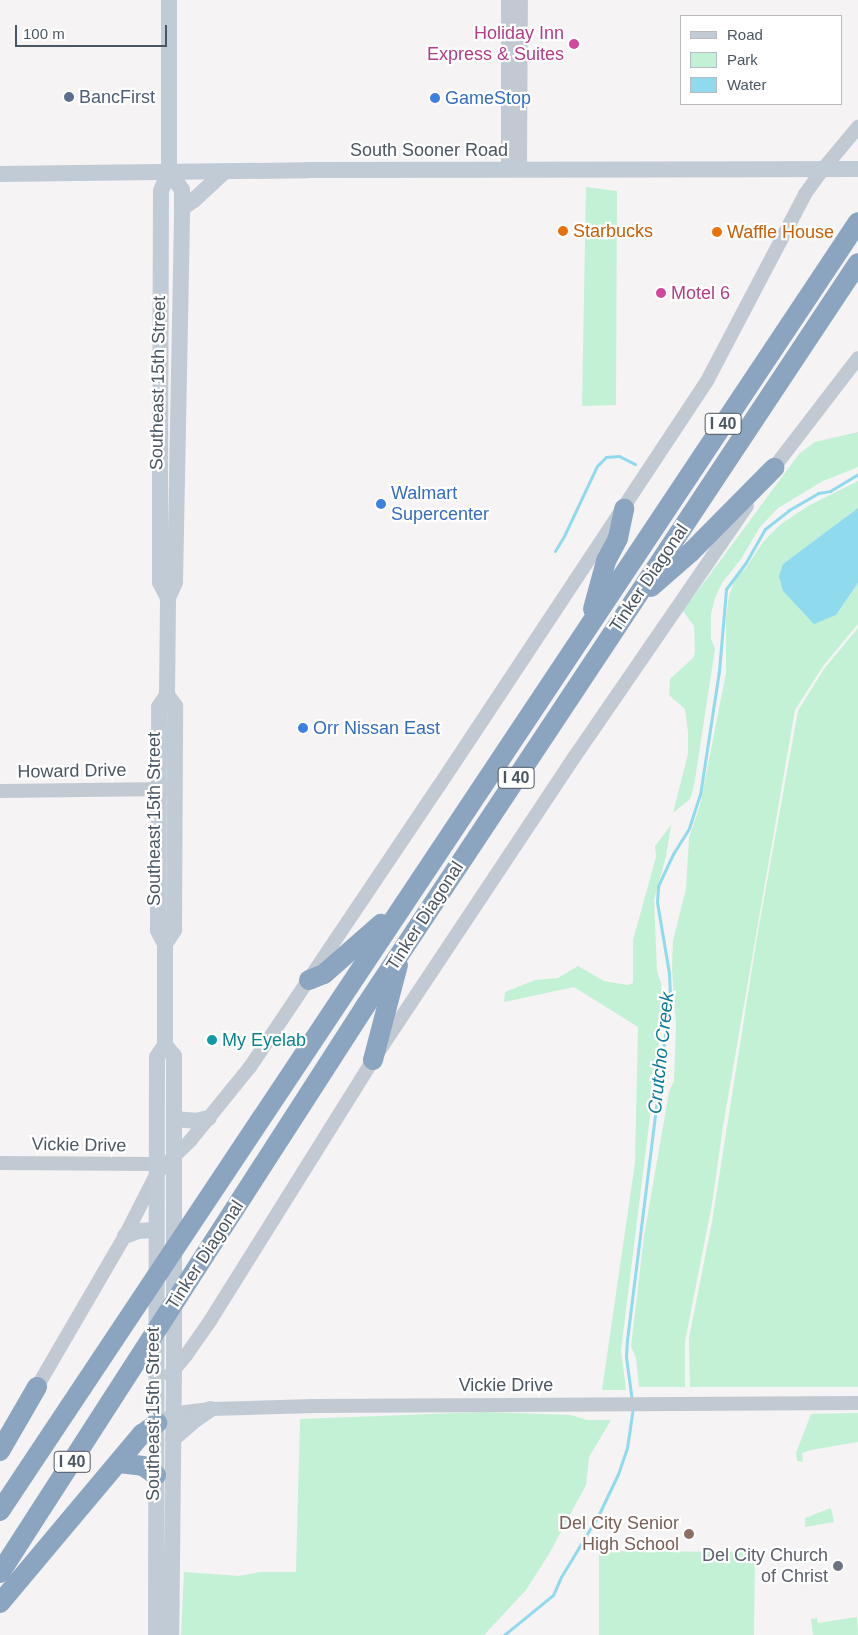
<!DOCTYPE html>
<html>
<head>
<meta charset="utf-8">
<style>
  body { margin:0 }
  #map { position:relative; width:858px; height:1635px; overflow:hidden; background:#f5f3f3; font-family:Arial,sans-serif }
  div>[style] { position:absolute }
  .green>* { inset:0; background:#c3f1d5 }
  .water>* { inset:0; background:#90daee }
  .stream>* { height:3px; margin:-1.5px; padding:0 1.5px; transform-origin:1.5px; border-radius:1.5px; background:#90daee }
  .tertiary>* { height:14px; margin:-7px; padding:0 7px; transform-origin:7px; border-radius:7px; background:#c1cad2 }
  .secondary>* { height:16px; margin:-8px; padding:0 8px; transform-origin:8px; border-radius:8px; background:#c1cbd6 }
  .motorway>* { height:20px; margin:-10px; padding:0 10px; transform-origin:10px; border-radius:10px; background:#8ba5c1 }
  .dots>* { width:14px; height:14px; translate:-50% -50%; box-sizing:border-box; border:2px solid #fff; border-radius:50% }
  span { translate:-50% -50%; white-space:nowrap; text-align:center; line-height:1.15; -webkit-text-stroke:4.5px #fff; paint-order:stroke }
  .shield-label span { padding:1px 4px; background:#fff; border:1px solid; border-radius:4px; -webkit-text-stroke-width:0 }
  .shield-label { font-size:16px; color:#4a5661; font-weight:700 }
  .hotel-label { font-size:18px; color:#b23c85 }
  .right { translate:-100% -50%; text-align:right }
  .left { translate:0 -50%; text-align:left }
  .service-label { font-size:18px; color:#4e5e75 }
  .shop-label { font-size:18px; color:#366cbe }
  .street-label { font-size:18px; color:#4a5661 }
  .food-label { font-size:18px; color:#c56008 }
  .culture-label { font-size:18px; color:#0d838f }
  .education-label { font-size:18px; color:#785e54 }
  .worship-label { font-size:18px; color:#5b616d }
  .water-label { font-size:19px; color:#0c7c9b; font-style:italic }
  .legend { position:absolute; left:680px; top:15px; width:162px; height:90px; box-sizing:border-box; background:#fff; border:1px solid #b7bbc0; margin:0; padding:6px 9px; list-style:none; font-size:15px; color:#4a5661 }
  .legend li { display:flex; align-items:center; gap:10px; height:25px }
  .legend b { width:25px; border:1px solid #b7bbc0 }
  .scale { position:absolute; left:15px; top:25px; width:152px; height:22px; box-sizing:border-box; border:2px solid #4a5661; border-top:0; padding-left:6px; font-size:15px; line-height:18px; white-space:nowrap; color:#4a5661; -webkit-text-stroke:4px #fff; paint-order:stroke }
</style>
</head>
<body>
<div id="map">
  <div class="green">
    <div style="clip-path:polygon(586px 187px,617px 191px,616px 405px,582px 406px)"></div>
    <div style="clip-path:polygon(858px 432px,858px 467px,823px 481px,778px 508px,760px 527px,741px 559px,722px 583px,715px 598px,711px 614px,711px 639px,715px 649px,694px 786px,690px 799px,673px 813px,688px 754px,688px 732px,685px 709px,669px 695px,670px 679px,694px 657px,695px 651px,694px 626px,683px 611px,799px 454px,815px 442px)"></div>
    <div style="clip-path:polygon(858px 481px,858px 508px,783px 564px,818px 620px,836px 615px,858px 583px,858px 624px,823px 666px,795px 710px,723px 1126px,712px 1204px,685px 1341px,685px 1387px,639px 1387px,636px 1358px,631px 1346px,644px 1236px,669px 1092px,674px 1081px,676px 1027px,672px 969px,673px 941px,686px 889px,689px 838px,700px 805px,726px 673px,726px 616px,729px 596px,735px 579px,745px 569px,763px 542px,781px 524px,808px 506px)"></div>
    <div style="clip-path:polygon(858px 628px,858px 1387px,690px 1387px,689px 1338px,712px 1222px,757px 937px,798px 711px,824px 669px)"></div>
    <div style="clip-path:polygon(671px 825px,666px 856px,654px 900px,657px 971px,665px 995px,624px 1326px,621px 1350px,626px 1390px,602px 1390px,635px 1163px,638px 1027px,574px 987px,504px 1002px,505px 992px,535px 980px,558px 978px,578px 966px,604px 981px,627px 985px,633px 983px,633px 940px,656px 857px,655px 846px)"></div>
    <div style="clip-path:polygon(484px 1412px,571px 1415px,587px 1420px,611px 1420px,589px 1457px,586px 1485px,549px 1554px,526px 1590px,484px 1635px,181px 1635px,184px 1572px,239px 1576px,260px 1572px,296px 1572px,300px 1419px)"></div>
    <div style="clip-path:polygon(858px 1413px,858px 1442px,811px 1450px,802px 1453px,803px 1462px,797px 1461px,796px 1453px,811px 1414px)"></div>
    <div style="clip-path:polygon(831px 1508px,834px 1522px,805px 1527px,805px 1518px)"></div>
    <div style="clip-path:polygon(599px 1551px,755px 1552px,754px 1635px,599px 1635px)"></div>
    <div style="clip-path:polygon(857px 1617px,858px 1635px,813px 1635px,811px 1619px,817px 1618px,818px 1623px)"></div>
  </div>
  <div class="water">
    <div style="clip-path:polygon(858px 508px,858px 583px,836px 615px,814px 624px,783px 591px,779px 576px,783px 564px)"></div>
  </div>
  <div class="stream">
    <div style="left:555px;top:551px;width:17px;rotate:-59deg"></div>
    <div style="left:564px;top:536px;width:77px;rotate:-64.8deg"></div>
    <div style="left:597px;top:466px;width:13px;rotate:-45deg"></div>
    <div style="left:606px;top:457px;width:13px;rotate:-4deg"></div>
    <div style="left:619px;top:456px;width:18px;rotate:27deg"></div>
    <div style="left:632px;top:1401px;width:44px;rotate:-97.8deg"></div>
    <div style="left:626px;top:1357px;width:17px;rotate:-87deg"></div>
    <div style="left:627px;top:1340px;width:349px;rotate:-82.9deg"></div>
    <div style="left:670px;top:994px;width:21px;rotate:-93deg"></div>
    <div style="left:669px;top:973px;width:72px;rotate:-99.6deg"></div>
    <div style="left:657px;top:902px;width:16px;rotate:-86deg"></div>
    <div style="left:658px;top:886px;width:35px;rotate:-65deg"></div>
    <div style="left:673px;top:854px;width:31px;rotate:-58deg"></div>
    <div style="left:689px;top:828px;width:35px;rotate:-72deg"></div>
    <div style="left:700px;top:795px;width:125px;rotate:-81.3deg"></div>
    <div style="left:719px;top:671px;width:82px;rotate:-85.1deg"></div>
    <div style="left:726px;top:589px;width:31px;rotate:-53deg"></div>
    <div style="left:745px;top:564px;width:40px;rotate:-60.3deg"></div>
    <div style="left:765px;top:529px;width:31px;rotate:-38deg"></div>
    <div style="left:789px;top:510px;width:34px;rotate:-30deg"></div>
    <div style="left:818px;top:493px;width:12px;rotate:-9deg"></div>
    <div style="left:830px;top:491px;width:33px;rotate:-31deg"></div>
    <div style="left:504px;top:1635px;width:63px;rotate:-39.2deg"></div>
    <div style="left:553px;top:1595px;width:20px;rotate:-66deg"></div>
    <div style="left:561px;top:1577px;width:74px;rotate:-58.9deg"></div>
    <div style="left:599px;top:1514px;width:44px;rotate:-64.6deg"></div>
    <div style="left:618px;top:1474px;width:28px;rotate:-71deg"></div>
    <div style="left:627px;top:1448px;width:41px;rotate:-81.7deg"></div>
  </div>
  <div class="tertiary">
    <div style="left:508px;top:0;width:170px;rotate:90deg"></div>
    <div style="left:520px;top:170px;width:170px;rotate:-89.7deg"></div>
    <div style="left:769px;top:474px;width:146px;rotate:-52.5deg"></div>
    <div style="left:0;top:791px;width:169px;rotate:-0.7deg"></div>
    <div style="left:0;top:1163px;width:157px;rotate:0.4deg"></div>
    <div style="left:170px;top:1375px;width:27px;rotate:-51deg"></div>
    <div style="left:187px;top:1354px;width:40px;rotate:-55.1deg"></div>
    <div style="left:210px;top:1321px;width:308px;rotate:-58deg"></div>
    <div style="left:373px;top:1060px;width:361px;rotate:-56.4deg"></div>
    <div style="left:573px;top:759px;width:307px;rotate:-55.5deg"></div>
    <div style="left:37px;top:1387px;width:175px;rotate:-59.8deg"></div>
    <div style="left:125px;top:1236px;width:71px;rotate:-63.1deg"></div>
    <div style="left:157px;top:1173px;width:46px;rotate:-44.1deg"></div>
    <div style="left:190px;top:1141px;width:95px;rotate:-51deg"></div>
    <div style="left:250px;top:1067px;width:339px;rotate:-56.1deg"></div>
    <div style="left:439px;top:786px;width:486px;rotate:-56.5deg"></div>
    <div style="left:707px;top:381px;width:211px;rotate:-62.3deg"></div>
    <div style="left:805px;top:194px;width:31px;rotate:-54deg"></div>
    <div style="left:823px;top:169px;width:55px;rotate:-50.2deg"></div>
    <div style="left:165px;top:1419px;width:21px;rotate:-19deg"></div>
    <div style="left:185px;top:1412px;width:26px;rotate:-7deg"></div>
    <div style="left:211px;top:1409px;width:103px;rotate:-1.7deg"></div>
    <div style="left:314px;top:1406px;width:544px;rotate:-0.32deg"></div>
  </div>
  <div class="secondary">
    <div style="left:0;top:174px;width:308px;rotate:-0.7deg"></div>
    <div style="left:308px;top:170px;width:550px;rotate:-0.1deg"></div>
    <div style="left:182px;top:208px;width:14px;rotate:-34deg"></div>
    <div style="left:194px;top:200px;width:42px;rotate:-43.1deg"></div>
    <div style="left:168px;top:598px;width:18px;rotate:-117deg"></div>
    <div style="left:160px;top:582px;width:104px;rotate:-90deg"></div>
    <div style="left:160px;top:478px;width:287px;rotate:-89.8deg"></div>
    <div style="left:161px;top:191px;width:22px;rotate:-68deg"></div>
    <div style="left:169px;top:171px;width:171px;rotate:-90deg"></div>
    <div style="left:165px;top:944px;width:17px;rotate:-57deg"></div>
    <div style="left:174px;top:930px;width:224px;rotate:-89.7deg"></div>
    <div style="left:175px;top:706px;width:14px;rotate:-126deg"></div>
    <div style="left:167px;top:695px;width:97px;rotate:-89.4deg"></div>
    <div style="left:168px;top:598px;width:17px;rotate:-66deg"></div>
    <div style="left:175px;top:582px;width:374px;rotate:-88.9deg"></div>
    <div style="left:182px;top:208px;width:18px;rotate:-90deg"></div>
    <div style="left:182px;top:190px;width:23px;rotate:-124deg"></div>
    <div style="left:165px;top:1045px;width:14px;rotate:51deg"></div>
    <div style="left:174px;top:1056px;width:314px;rotate:90deg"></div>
    <div style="left:174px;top:1370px;width:265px;rotate:90.6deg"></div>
    <div style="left:174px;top:1119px;width:21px;rotate:5deg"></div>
    <div style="left:195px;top:1121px;width:14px;rotate:-12deg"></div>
    <div style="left:125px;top:1236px;width:14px;rotate:-21deg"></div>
    <div style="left:138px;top:1231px;width:18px;rotate:-3deg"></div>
    <div style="left:173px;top:1439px;width:29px;rotate:-41deg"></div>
    <div style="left:195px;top:1420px;width:19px;rotate:-35deg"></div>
    <div style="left:156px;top:1635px;width:578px;rotate:-89.9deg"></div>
    <div style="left:157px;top:1057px;width:14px;rotate:-56deg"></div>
    <div style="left:165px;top:1045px;width:101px;rotate:-90deg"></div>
    <div style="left:165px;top:944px;width:16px;rotate:-117deg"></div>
    <div style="left:158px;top:930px;width:223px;rotate:-89.7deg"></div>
    <div style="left:159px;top:707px;width:14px;rotate:-56deg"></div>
  </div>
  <div class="motorway">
    <div style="left:651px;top:587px;width:52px;rotate:-41.1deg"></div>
    <div style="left:690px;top:553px;width:120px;rotate:-45.3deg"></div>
    <div style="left:593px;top:609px;width:50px;rotate:-74.8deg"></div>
    <div style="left:606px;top:561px;width:26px;rotate:-62deg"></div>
    <div style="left:618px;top:538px;width:30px;rotate:-78deg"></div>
    <div style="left:309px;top:980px;width:16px;rotate:-22deg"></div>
    <div style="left:324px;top:974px;width:76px;rotate:-41.3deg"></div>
    <div style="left:373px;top:1060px;width:98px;rotate:-75.3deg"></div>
    <div style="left:0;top:1451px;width:74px;rotate:-60deg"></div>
    <div style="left:119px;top:1463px;width:24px;rotate:7deg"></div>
    <div style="left:143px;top:1466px;width:16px;rotate:35deg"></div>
    <div style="left:0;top:1511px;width:1548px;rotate:-56.35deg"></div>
    <div style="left:0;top:1573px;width:676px;rotate:-57.2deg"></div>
    <div style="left:366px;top:1005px;width:890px;rotate:-56.45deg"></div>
    <div style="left:0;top:1603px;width:221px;rotate:-50deg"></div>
    <div style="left:142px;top:1434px;width:19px;rotate:-36deg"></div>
  </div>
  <div class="dots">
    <div style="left:574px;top:44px;background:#d1479c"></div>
    <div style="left:69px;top:97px;background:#5c6f8a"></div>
    <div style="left:435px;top:98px;background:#3f7fe0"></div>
    <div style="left:563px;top:231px;background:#e8710a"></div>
    <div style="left:717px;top:232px;background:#e8710a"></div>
    <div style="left:661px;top:293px;background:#d1479c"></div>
    <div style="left:381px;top:504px;background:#3f7fe0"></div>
    <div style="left:303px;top:728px;background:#3f7fe0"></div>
    <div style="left:212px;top:1040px;background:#0f9aa8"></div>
    <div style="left:689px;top:1534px;background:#8d6e63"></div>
    <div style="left:838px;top:1566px;background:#6b7280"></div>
  </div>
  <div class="shield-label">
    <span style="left:723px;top:424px">I 40</span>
    <span style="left:516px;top:778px">I 40</span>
    <span style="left:72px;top:1462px">I 40</span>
  </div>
  <div class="hotel-label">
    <span class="right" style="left:564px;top:44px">Holiday Inn<br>Express &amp; Suites</span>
    <span class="left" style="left:671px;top:293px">Motel 6</span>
  </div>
  <div class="service-label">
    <span class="left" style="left:79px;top:97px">BancFirst</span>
  </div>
  <div class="shop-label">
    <span class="left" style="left:445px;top:98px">GameStop</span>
    <span class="left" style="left:391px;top:504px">Walmart<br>Supercenter</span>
    <span class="left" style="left:313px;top:728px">Orr Nissan East</span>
  </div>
  <div class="street-label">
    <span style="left:429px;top:150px">South Sooner Road</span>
    <span style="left:158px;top:383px;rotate:-89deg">Southeast 15th Street</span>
    <span style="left:649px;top:578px;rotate:-56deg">Tinker Diagonal</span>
    <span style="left:72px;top:771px;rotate:-1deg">Howard Drive</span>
    <span style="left:154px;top:819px;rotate:-90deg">Southeast 15th Street</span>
    <span style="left:425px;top:916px;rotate:-57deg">Tinker Diagonal</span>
    <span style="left:79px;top:1145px;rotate:1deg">Vickie Drive</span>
    <span style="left:205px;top:1255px;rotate:-57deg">Tinker Diagonal</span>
    <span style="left:506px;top:1385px">Vickie Drive</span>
    <span style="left:153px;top:1414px;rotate:-90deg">Southeast 15th Street</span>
  </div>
  <div class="food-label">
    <span class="left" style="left:573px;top:231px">Starbucks</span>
    <span class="left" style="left:727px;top:232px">Waffle House</span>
  </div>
  <div class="culture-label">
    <span class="left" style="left:222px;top:1040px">My Eyelab</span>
  </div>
  <div class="education-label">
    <span class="right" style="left:679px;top:1534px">Del City Senior<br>High School</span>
  </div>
  <div class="worship-label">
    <span class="right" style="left:828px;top:1566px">Del City Church<br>of Christ</span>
  </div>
  <div class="water-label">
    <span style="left:661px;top:1053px;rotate:-84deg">Crutcho Creek</span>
  </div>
  <ul class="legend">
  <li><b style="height:6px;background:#c1cbd6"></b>Road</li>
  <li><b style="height:14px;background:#c3f1d5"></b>Park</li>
  <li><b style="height:14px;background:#90daee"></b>Water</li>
  </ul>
  <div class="scale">100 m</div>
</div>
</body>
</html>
